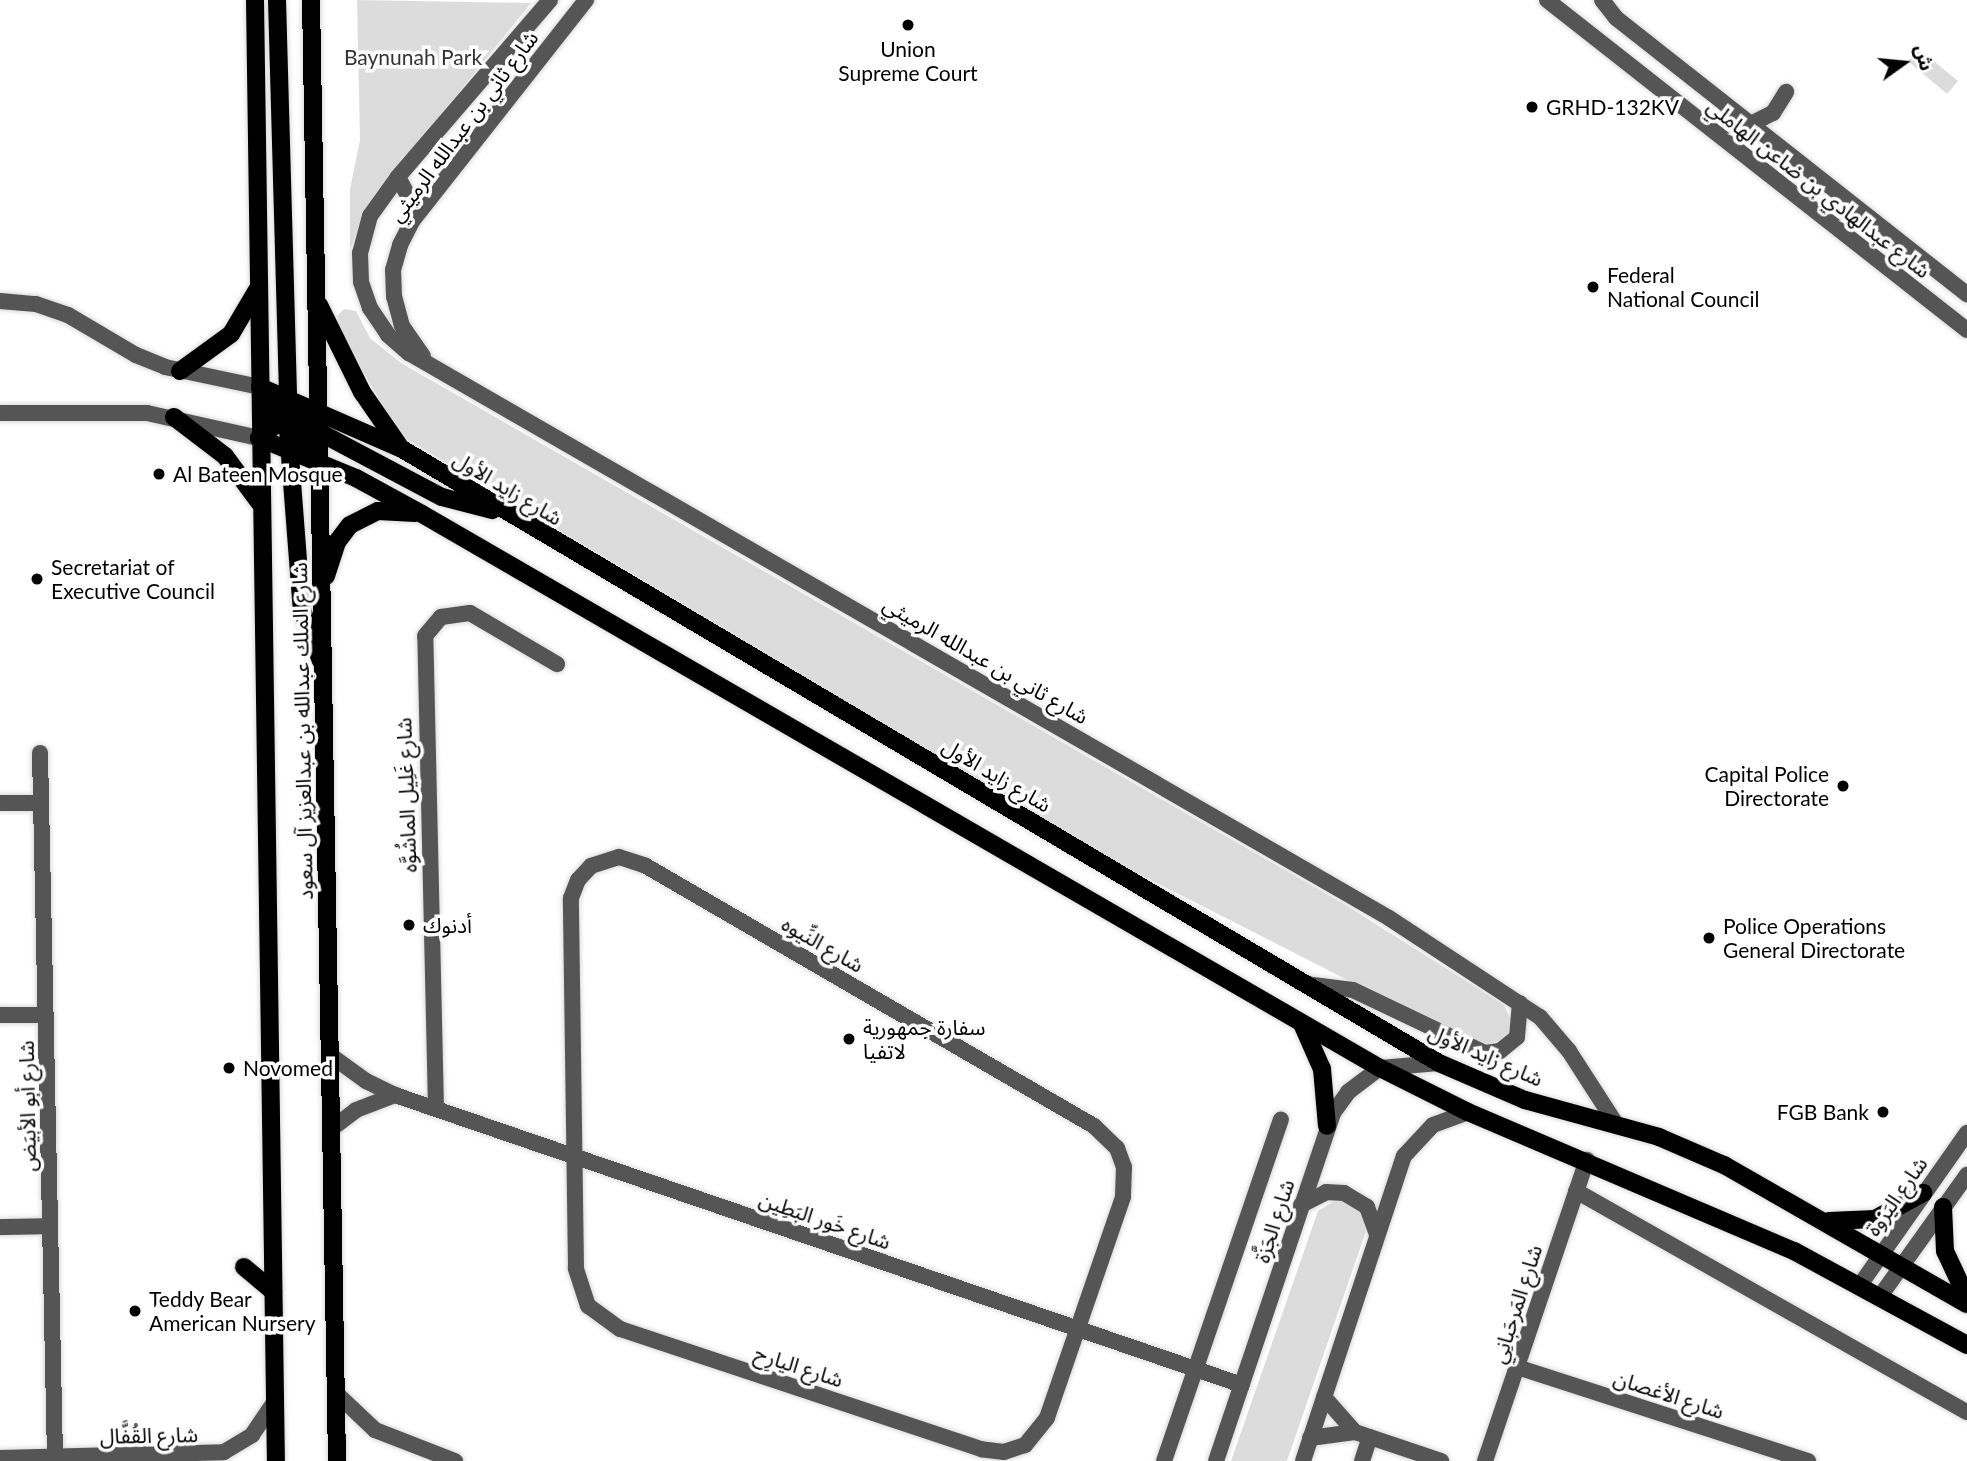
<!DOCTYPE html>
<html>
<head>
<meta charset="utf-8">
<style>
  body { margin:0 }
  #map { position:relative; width:1967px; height:1461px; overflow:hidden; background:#fff; font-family:Lato,"Noto Sans Arabic",sans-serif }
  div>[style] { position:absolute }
  .green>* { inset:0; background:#dcdcdc }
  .roads { filter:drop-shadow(0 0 2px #dbdbdb) drop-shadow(0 0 2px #dbdbdb) }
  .minor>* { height:16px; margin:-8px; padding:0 8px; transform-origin:8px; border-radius:8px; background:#555 }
  .major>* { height:18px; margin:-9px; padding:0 9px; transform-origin:9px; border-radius:9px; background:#000 }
  .dots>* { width:19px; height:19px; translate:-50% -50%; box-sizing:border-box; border:4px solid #fff; border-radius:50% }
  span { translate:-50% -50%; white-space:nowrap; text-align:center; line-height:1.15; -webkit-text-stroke:7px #fff; paint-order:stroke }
  .poi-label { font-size:21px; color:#000 }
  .left { translate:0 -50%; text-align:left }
  .right { translate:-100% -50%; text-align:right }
  .park-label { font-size:21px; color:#333 }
  .street-label { font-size:21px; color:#000 }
  .north { position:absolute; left:1869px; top:28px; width:70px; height:70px; -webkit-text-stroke:5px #fff; paint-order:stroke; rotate:75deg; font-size:19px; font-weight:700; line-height:28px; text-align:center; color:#000 }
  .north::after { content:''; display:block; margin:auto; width:24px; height:32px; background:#000; clip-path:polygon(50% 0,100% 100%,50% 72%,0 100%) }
</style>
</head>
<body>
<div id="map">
  <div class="green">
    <div style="clip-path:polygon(357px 0,531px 3px,370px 202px,350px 249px,350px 189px,360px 140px)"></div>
    <div style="clip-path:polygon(1919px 49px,1958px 81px,1947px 94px,1908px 61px)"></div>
    <div style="clip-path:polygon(344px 309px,356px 311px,370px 338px,401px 363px,1344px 904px,1504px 1005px,1512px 1023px,1507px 1038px,1479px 1047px,1106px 857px,400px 435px,342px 335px,337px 316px)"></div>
    <div style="clip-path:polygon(1339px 1198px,1349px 1199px,1364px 1215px,1366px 1231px,1287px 1461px,1231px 1461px,1318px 1211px)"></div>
  </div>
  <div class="roads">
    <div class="minor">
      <div style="left:550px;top:0;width:233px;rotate:130.7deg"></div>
      <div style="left:398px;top:177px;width:48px;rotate:125.7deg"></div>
      <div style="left:370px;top:216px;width:38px;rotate:105deg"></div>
      <div style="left:360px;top:253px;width:29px;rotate:88deg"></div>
      <div style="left:361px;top:282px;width:28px;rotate:71deg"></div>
      <div style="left:370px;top:308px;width:32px;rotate:56deg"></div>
      <div style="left:388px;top:335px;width:28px;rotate:41deg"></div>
      <div style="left:409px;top:353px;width:1131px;rotate:29.96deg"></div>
      <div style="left:1389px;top:918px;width:181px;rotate:33.3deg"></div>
      <div style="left:1540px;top:1017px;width:45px;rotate:49.5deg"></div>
      <div style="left:1569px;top:1051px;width:87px;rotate:57.2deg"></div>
      <div style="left:1547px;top:0;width:534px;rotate:38.16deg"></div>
      <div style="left:1602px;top:0;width:23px;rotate:52deg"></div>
      <div style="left:1616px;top:18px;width:447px;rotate:38.2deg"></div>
      <div style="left:1751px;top:124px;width:25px;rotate:-27deg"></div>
      <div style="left:1773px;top:113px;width:25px;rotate:-58deg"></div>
      <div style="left:398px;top:177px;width:21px;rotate:62deg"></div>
      <div style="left:408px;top:196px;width:21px;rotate:11deg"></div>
      <div style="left:0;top:301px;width:36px;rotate:5deg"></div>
      <div style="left:36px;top:304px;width:34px;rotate:19deg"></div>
      <div style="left:68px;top:315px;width:79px;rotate:30.5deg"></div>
      <div style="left:136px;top:355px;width:31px;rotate:22deg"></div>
      <div style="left:165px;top:367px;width:97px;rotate:11.9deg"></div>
      <div style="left:423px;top:356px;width:37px;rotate:-125deg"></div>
      <div style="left:402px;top:326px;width:30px;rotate:-105deg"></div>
      <div style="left:394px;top:297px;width:27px;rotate:-92deg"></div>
      <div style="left:393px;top:270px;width:26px;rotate:-74deg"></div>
      <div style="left:400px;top:245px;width:28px;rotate:-63deg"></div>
      <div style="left:413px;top:220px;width:280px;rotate:-51.8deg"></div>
      <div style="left:0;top:413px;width:147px"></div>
      <div style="left:147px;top:413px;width:115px;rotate:12.6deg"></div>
      <div style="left:40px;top:753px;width:704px;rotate:88.78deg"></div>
      <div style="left:0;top:803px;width:41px"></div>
      <div style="left:619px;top:857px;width:28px;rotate:18deg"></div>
      <div style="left:646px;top:866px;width:518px;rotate:30.13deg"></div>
      <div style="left:1094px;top:1126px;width:32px;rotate:44deg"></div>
      <div style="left:1117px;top:1148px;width:20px;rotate:70deg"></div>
      <div style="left:1124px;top:1167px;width:30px;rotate:92deg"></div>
      <div style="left:1123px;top:1197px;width:234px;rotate:109deg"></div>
      <div style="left:1047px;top:1418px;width:35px;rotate:129deg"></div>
      <div style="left:1025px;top:1445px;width:22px;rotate:162deg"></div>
      <div style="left:1004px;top:1452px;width:23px;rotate:-173deg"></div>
      <div style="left:981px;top:1449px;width:380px;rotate:-161.6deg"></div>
      <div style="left:620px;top:1329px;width:39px;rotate:-144deg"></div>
      <div style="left:588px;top:1306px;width:40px;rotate:-108deg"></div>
      <div style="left:576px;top:1268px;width:370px;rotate:-90.8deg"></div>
      <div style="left:571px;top:898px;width:19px;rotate:-69deg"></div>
      <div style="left:578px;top:880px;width:19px;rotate:-47deg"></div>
      <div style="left:591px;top:866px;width:29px;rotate:-18deg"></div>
      <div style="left:1305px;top:984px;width:48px;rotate:7.1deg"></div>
      <div style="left:1353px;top:990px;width:146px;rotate:25.5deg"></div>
      <div style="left:1485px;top:1053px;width:15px;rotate:-8deg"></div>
      <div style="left:1500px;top:1051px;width:22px;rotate:-39deg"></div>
      <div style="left:1517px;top:1037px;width:34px;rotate:-85deg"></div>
      <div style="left:0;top:1015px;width:46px"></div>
      <div style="left:330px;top:1055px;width:44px;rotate:35.8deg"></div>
      <div style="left:366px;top:1081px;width:32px;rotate:26deg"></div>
      <div style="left:395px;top:1095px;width:895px;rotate:18.9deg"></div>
      <div style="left:436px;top:1108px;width:472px;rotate:-91.3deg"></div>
      <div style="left:425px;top:636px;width:25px;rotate:-50deg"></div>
      <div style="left:441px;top:617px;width:29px;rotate:-8deg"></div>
      <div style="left:470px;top:613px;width:101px;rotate:30.4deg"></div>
      <div style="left:331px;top:1129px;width:31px;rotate:-37deg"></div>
      <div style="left:356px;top:1110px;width:42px;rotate:-21deg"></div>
      <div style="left:1576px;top:1191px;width:449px;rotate:29.5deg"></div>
      <div style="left:1301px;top:1205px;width:28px;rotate:-27deg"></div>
      <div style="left:1326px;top:1192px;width:18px;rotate:3deg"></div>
      <div style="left:1344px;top:1193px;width:27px;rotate:31deg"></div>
      <div style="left:1367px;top:1207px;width:29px;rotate:70deg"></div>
      <div style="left:0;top:1227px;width:50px;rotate:-1.1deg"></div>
      <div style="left:1860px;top:1285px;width:186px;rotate:-54.9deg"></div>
      <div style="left:1881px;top:1295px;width:148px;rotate:-54.4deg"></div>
      <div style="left:1517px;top:1367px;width:306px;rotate:17.9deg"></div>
      <div style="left:336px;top:1393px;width:54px;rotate:43.5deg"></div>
      <div style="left:375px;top:1430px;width:86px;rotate:21.2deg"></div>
      <div style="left:1324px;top:1397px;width:47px;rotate:48.5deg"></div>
      <div style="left:1355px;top:1432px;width:91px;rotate:18.6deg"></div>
      <div style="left:1310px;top:1438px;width:45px;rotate:-7.6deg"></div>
      <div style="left:0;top:1458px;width:224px;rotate:-1.5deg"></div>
      <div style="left:224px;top:1452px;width:33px;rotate:-31deg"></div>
      <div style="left:252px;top:1435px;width:41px;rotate:-55.9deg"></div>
      <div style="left:1164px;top:1461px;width:361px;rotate:-71.1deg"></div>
      <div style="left:1216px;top:1461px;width:367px;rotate:-71.4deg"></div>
      <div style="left:1333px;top:1113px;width:26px;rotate:-54deg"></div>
      <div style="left:1348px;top:1092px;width:40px;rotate:-37deg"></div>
      <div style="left:1380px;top:1068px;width:59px;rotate:-4.8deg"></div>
      <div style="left:1303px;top:1461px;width:321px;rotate:-71.7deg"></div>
      <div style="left:1404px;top:1156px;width:42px;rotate:-46.9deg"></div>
      <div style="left:1433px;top:1125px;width:37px;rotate:-20deg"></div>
      <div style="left:1362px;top:1461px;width:25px;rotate:-72deg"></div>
      <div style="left:1485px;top:1461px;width:318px;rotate:-71.3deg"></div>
    </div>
    <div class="major">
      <div style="left:255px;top:0;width:1461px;rotate:89.18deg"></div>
      <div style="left:277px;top:0;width:398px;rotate:88.4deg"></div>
      <div style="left:288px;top:398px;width:35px;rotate:74deg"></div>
      <div style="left:298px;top:432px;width:35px;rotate:55deg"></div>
      <div style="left:311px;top:0;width:1461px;rotate:88.98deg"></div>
      <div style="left:319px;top:305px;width:97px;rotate:63.7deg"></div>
      <div style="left:362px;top:392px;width:67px;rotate:55.4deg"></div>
      <div style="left:180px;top:371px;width:63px;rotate:-36deg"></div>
      <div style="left:231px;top:334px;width:51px;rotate:-59.4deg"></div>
      <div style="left:260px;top:387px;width:155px;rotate:23.6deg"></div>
      <div style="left:402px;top:449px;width:1205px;rotate:30.63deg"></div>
      <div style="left:1439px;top:1063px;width:94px;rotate:23.3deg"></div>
      <div style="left:1525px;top:1100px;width:139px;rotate:15.4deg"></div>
      <div style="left:1659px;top:1137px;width:71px;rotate:23.3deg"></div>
      <div style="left:1724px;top:1165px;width:280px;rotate:29.8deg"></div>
      <div style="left:260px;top:387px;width:51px;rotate:56.9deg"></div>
      <div style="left:288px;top:430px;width:181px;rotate:85.6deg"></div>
      <div style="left:302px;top:610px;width:54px;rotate:69.6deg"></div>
      <div style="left:174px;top:417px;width:64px;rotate:37.4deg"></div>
      <div style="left:225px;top:456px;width:57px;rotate:53.5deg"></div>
      <div style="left:259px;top:438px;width:105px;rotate:22.4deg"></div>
      <div style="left:356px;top:478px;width:75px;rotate:28.6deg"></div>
      <div style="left:422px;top:514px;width:1107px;rotate:30.04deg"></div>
      <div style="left:1380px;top:1068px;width:98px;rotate:26.6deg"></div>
      <div style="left:1468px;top:1112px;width:354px;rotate:23.1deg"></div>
      <div style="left:1794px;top:1251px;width:197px;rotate:28.5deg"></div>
      <div style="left:259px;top:438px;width:24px;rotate:-38deg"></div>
      <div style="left:278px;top:423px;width:24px"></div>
      <div style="left:302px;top:423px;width:158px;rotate:27.9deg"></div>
      <div style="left:442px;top:497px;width:52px;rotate:14.6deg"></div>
      <div style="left:326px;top:576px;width:36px;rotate:-72deg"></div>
      <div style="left:337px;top:542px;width:21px;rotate:-53deg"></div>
      <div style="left:350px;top:525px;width:31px;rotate:-27deg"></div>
      <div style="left:378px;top:511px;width:37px;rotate:3deg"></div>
      <div style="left:1303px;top:1026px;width:47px;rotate:66.2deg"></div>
      <div style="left:1322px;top:1069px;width:57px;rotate:85deg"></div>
      <div style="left:1943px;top:1207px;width:44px;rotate:87.4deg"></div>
      <div style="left:1945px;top:1251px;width:52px;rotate:64.9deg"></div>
      <div style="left:1829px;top:1221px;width:46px;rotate:-2.5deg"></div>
      <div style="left:1875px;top:1219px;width:55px;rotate:-28.4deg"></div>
      <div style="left:244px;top:1267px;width:38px;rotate:40deg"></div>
    </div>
  </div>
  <div class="dots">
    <div style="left:908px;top:25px;background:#000"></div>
    <div style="left:1532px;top:107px;background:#000"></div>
    <div style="left:1593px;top:287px;background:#000"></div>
    <div style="left:159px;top:474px;background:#000"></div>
    <div style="left:37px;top:579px;background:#000"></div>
    <div style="left:1843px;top:786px;background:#000"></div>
    <div style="left:409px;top:925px;background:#000"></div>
    <div style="left:1709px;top:938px;background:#000"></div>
    <div style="left:849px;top:1039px;background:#000"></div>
    <div style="left:229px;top:1068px;background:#000"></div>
    <div style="left:1883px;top:1112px;background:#000"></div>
    <div style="left:135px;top:1311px;background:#000"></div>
  </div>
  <div class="poi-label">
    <span style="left:908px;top:61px">Union<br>Supreme Court</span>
    <span class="left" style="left:1546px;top:107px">GRHD-132KV</span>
    <span class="left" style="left:1607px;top:287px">Federal<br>National Council</span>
    <span class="left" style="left:173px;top:474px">Al Bateen Mosque</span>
    <span class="left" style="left:51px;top:579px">Secretariat of<br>Executive Council</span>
    <span class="right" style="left:1829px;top:786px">Capital Police<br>Directorate</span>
    <span class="left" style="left:423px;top:925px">أدنوك</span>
    <span class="left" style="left:1723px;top:938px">Police Operations<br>General Directorate</span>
    <span class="left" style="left:863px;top:1039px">سفارة جمهورية<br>لاتفيا</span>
    <span class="left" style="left:243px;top:1068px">Novomed</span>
    <span class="right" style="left:1869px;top:1112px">FGB Bank</span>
    <span class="left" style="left:149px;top:1311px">Teddy Bear<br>American Nursery</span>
  </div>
  <div class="park-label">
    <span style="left:413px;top:57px">Baynunah Park</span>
  </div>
  <div class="street-label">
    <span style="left:463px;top:126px;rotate:-53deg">شارع ثاني بن عبدالله الرميثي</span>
    <span style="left:1819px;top:188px;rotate:38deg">شارع عبدالهادي بن ضاعن الهاملي</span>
    <span style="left:508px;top:488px;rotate:31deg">شارع زايد الأول</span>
    <span style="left:986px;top:660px;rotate:30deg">شارع ثاني بن عبدالله الرميثي</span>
    <span style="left:302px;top:731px;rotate:-91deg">شارع الملك عبدالله بن عبدالعزيز آل سعود</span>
    <span style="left:997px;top:775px;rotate:31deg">شارع زايد الأول</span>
    <span style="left:406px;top:795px;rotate:-92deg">شارع غَلِيل الماشُوَّه</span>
    <span style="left:823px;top:944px;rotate:30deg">شارع النِّيوه</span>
    <span style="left:1486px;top:1055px;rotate:24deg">شارع زايد الأول</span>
    <span style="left:27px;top:1106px;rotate:-91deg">شارع أبو الأبيَض</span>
    <span style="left:1896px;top:1196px;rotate:-55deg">شارع اليَزوة</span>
    <span style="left:825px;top:1220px;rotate:19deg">شارع خَور البَطِين</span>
    <span style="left:1274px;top:1221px;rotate:-72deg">شارع الجَزَّة</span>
    <span style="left:1516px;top:1304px;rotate:-72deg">شارع المَرحَبانِي</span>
    <span style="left:799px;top:1366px;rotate:18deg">شارع اليارِح</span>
    <span style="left:1669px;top:1394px;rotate:18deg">شارع الأغصان</span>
    <span style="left:149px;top:1435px;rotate:-1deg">شارع القُفَّال</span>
  </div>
  <div class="north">ش</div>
</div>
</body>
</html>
